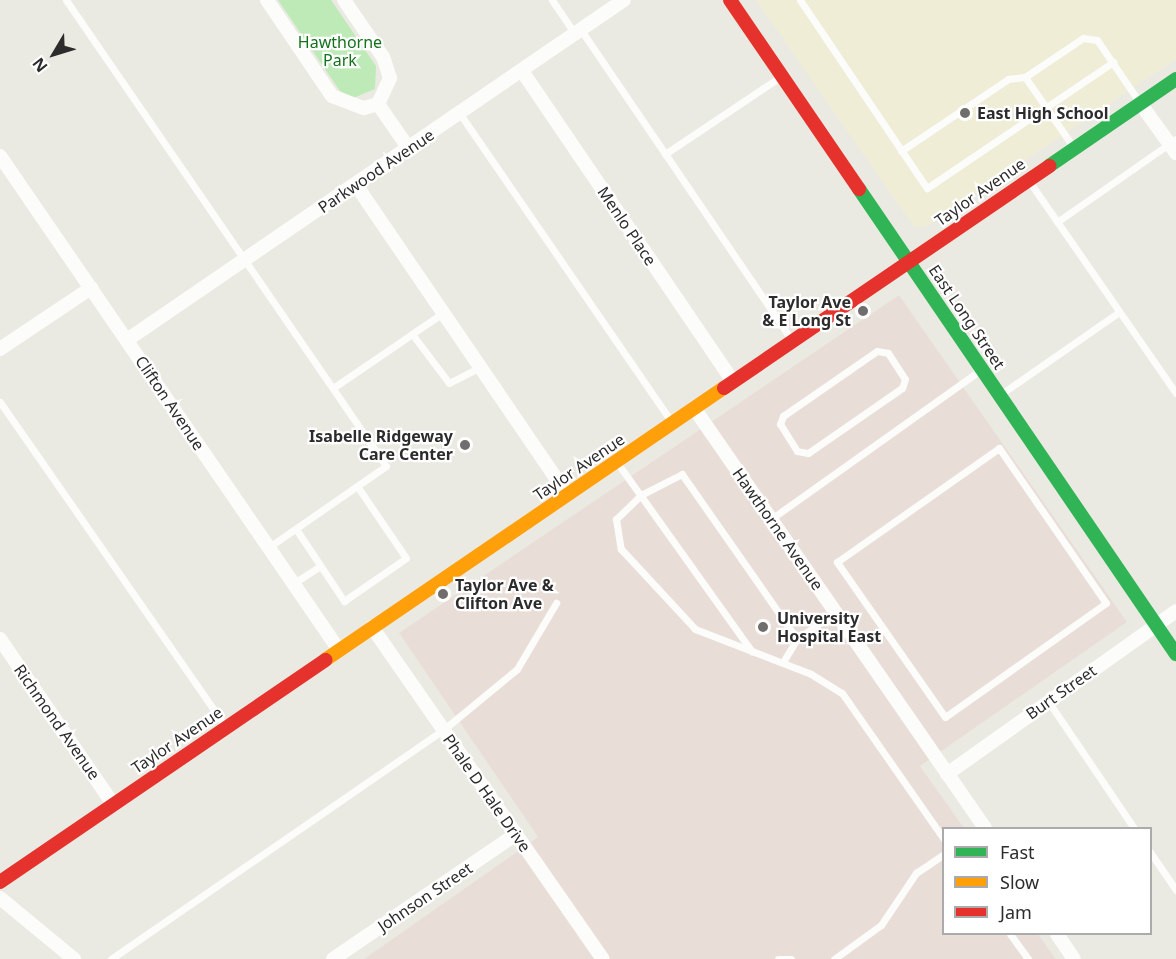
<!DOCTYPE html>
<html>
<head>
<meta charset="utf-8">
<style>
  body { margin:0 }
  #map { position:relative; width:1176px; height:959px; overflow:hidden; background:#ebeae2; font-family:"Noto Sans",sans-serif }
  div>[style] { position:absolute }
  .education>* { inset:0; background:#efedd6 }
  .medical>* { inset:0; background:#e9ded7 }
  .green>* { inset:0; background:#beeab8 }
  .lane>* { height:7px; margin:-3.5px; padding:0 3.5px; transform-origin:3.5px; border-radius:3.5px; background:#fcfcfb }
  .street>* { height:14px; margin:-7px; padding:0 7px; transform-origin:7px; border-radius:7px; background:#fcfcfb }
  .fast>* { height:14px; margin:-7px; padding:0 7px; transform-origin:7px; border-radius:7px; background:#30b455 }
  .slow>* { height:14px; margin:-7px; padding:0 7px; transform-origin:7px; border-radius:7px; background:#ff9f0a }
  .jam>* { height:14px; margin:-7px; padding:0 7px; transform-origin:7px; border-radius:7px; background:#e5322d }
  .dots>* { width:16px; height:16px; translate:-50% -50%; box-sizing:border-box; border:3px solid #fff; border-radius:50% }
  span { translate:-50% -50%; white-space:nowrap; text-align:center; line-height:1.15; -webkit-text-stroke:4.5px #fff; paint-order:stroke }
  .park-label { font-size:16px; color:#14721c }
  .poi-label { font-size:16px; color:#2c2c2c; font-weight:700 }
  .left { translate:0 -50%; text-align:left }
  .right { translate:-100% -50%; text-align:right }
  .street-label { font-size:16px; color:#2c2c2c }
  .legend { position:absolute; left:942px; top:827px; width:210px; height:108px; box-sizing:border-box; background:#fff; border:2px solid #ababab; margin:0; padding:8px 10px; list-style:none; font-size:18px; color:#2c2c2c }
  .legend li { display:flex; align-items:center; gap:12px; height:30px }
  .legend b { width:30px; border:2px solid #ababab }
  .north { position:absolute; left:24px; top:24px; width:60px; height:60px; -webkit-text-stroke:4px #fff; paint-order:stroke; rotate:232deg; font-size:16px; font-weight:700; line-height:24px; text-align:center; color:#2c2c2c }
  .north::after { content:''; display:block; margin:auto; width:21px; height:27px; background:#2c2c2c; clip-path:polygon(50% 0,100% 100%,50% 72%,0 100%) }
</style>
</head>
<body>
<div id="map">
  <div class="education">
    <div style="clip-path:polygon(756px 0,1176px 0,1176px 59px,925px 227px,914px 227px)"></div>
  </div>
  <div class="medical">
    <div style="clip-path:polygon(899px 295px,1127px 622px,920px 766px,964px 828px,944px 828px,944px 934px,1038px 934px,1056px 959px,364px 959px,538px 837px,399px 633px)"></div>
  </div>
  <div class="green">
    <div style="clip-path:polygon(278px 0,331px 0,376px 66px,375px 89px,353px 98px,340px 91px)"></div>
  </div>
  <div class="lane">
    <div style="left:66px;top:0;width:565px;rotate:55.52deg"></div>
    <div style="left:386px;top:466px;width:142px;rotate:145.3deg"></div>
    <div style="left:552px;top:0;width:41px;rotate:55.9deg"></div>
    <div style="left:800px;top:0;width:227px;rotate:56deg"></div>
    <div style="left:927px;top:188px;width:225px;rotate:-34.1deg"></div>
    <div style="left:581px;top:30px;width:376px;rotate:55.8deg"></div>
    <div style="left:1025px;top:77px;width:86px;rotate:55.4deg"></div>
    <div style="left:460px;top:114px;width:373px;rotate:55.5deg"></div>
    <div style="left:901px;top:151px;width:129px;rotate:-33.9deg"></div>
    <div style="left:1008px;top:79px;width:17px;rotate:-7deg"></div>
    <div style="left:1025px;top:77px;width:70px;rotate:-33.9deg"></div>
    <div style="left:1083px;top:38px;width:14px;rotate:8deg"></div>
    <div style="left:1097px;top:40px;width:76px;rotate:55.7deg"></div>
    <div style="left:665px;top:154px;width:138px;rotate:-33.8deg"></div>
    <div style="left:1029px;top:181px;width:258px;rotate:55.3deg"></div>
    <div style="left:1057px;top:222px;width:145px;rotate:-34.9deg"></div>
    <div style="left:443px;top:313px;width:37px;rotate:146deg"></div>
    <div style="left:412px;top:334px;width:61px;rotate:52.9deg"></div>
    <div style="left:449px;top:383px;width:36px;rotate:-27deg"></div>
    <div style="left:877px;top:351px;width:11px;rotate:10deg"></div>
    <div style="left:888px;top:353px;width:31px;rotate:57deg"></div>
    <div style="left:905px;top:379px;width:9px;rotate:108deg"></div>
    <div style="left:902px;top:388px;width:114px;rotate:145.3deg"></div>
    <div style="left:808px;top:453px;width:11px;rotate:-170deg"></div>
    <div style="left:797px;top:451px;width:32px;rotate:-122deg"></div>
    <div style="left:780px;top:424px;width:9px;rotate:-69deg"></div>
    <div style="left:783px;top:416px;width:114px;rotate:-34.7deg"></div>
    <div style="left:333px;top:388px;width:96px;rotate:-34.4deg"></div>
    <div style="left:1001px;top:394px;width:144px;rotate:-34.8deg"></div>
    <div style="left:0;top:402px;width:396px;rotate:55.2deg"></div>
    <div style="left:999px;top:448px;width:188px;rotate:55.4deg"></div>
    <div style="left:1106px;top:603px;width:197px;rotate:144.7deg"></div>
    <div style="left:945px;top:717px;width:189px;rotate:-124.9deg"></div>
    <div style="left:837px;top:562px;width:198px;rotate:-35.1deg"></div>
    <div style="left:616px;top:461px;width:234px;rotate:54.5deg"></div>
    <div style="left:771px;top:519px;width:259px;rotate:-35.4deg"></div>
    <div style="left:296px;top:529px;width:87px;rotate:56.3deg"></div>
    <div style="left:344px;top:601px;width:75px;rotate:-34.7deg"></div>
    <div style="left:406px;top:558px;width:87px;rotate:-124.2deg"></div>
    <div style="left:294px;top:583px;width:31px;rotate:-33deg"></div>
    <div style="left:797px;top:639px;width:201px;rotate:-124.9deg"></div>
    <div style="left:682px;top:474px;width:46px;rotate:152.9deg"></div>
    <div style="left:641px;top:495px;width:35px;rotate:136deg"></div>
    <div style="left:616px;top:519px;width:30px;rotate:81deg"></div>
    <div style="left:621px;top:549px;width:109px;rotate:47.2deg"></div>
    <div style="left:695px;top:629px;width:124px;rotate:21.2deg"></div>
    <div style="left:811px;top:674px;width:36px;rotate:32deg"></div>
    <div style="left:842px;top:693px;width:178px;rotate:55.1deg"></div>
    <div style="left:783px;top:662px;width:27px;rotate:-59deg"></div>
    <div style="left:797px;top:639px;width:47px;rotate:-35.4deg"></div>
    <div style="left:1048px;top:701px;width:153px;rotate:55.9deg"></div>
    <div style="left:1150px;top:852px;width:46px;rotate:55.6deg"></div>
    <div style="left:1010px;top:934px;width:31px;rotate:54deg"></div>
    <div style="left:111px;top:959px;width:403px;rotate:-34.6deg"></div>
    <div style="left:443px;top:730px;width:96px;rotate:-39.5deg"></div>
    <div style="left:517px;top:669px;width:77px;rotate:-59.4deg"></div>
    <div style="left:778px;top:959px;width:13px"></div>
    <div style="left:834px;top:959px;width:58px;rotate:-35.9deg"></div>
    <div style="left:881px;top:925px;width:63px;rotate:-56.1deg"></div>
    <div style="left:916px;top:873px;width:34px;rotate:-34deg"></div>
  </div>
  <div class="street">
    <div style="left:267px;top:0;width:116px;rotate:55.9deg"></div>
    <div style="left:332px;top:96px;width:34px;rotate:21deg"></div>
    <div style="left:364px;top:108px;width:15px;rotate:-16deg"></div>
    <div style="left:378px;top:104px;width:29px;rotate:-65deg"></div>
    <div style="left:390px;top:78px;width:22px;rotate:-108deg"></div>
    <div style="left:383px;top:57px;width:69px;rotate:-124.4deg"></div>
    <div style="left:522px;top:71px;width:375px;rotate:55.8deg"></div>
    <div style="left:1140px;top:103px;width:62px;rotate:54.2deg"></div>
    <div style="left:378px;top:104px;width:55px;rotate:55.4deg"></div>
    <div style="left:0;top:156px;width:599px;rotate:55.54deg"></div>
    <div style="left:356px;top:185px;width:374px;rotate:55.7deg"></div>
    <div style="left:127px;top:340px;width:602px;rotate:-34.38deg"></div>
    <div style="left:0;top:349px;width:110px;rotate:-33.8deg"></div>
    <div style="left:694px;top:408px;width:511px;rotate:55.28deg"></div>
    <div style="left:372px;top:627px;width:404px;rotate:55.2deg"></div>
    <div style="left:0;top:639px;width:200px;rotate:55.6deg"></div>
    <div style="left:947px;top:774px;width:281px;rotate:-35.4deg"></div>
    <div style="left:0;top:898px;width:96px;rotate:39.5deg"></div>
    <div style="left:1057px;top:934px;width:30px;rotate:56deg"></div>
    <div style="left:333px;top:959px;width:222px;rotate:-34.3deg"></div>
  </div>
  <div class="fast">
    <div style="left:1049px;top:166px;width:154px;rotate:-34.4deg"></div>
    <div style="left:859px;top:189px;width:563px;rotate:55.72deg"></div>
  </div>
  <div class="slow">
    <div style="left:325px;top:660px;width:483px;rotate:-34.3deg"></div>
  </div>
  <div class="jam">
    <div style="left:730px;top:0;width:229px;rotate:55.7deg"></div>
    <div style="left:724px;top:388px;width:394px;rotate:-34.3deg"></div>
    <div style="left:0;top:882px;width:394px;rotate:-34.3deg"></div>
  </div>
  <div class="dots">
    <div style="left:965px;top:113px;background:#6f6e6c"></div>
    <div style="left:863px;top:311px;background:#6f6e6c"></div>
    <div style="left:465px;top:445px;background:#6f6e6c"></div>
    <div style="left:443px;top:594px;background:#6f6e6c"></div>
    <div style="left:763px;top:627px;background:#6f6e6c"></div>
  </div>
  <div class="park-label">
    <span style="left:340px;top:51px">Hawthorne<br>Park</span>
  </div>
  <div class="poi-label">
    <span class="left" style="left:977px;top:113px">East High School</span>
    <span class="right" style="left:851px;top:311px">Taylor Ave<br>&amp; E Long St</span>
    <span class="right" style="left:453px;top:445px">Isabelle Ridgeway<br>Care Center</span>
    <span class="left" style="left:455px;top:594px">Taylor Ave &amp;<br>Clifton Ave</span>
    <span class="left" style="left:777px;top:627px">University<br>Hospital East</span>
  </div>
  <div class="street-label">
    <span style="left:376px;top:171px;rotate:-34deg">Parkwood Avenue</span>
    <span style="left:980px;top:192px;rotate:-35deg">Taylor Avenue</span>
    <span style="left:627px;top:226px;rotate:56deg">Menlo Place</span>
    <span style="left:967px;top:317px;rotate:56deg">East Long Street</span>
    <span style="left:170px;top:403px;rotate:56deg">Clifton Avenue</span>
    <span style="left:579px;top:467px;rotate:-34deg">Taylor Avenue</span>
    <span style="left:778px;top:529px;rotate:55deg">Hawthorne Avenue</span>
    <span style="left:1061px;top:692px;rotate:-35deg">Burt Street</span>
    <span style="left:57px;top:722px;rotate:55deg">Richmond Avenue</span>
    <span style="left:177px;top:740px;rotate:-34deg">Taylor Avenue</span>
    <span style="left:487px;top:793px;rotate:55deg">Phale D Hale Drive</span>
    <span style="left:425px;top:897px;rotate:-34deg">Johnson Street</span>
  </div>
  <ul class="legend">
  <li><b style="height:8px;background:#30b455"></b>Fast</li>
  <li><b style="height:8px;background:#ff9f0a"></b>Slow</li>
  <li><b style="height:8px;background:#e5322d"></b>Jam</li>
  </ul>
  <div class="north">N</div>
</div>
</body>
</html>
